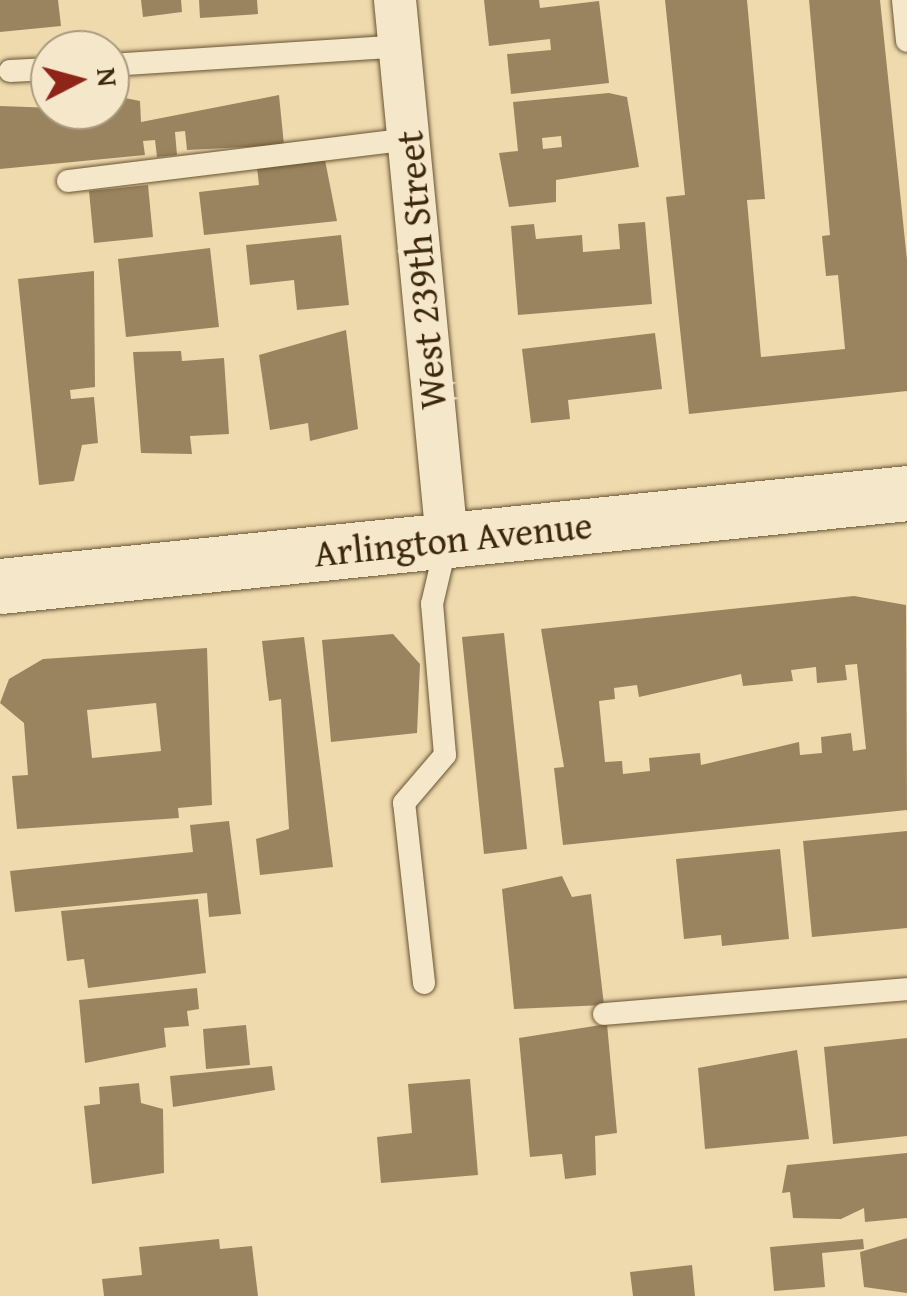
<!DOCTYPE html>
<html>
<head>
<meta charset="utf-8">
<style>
  body { margin:0 }
  #map { position:relative; width:907px; height:1296px; overflow:hidden; background:#efdaae; font-family:"Gentium Book Plus",serif }
  div>[style] { position:absolute }
  .building>* { inset:0; background:#99845f }
  .roads { filter:drop-shadow(0 0 2px #695432) drop-shadow(0 0 2px #695432) }
  .service>* { height:22px; margin:-11px; padding:0 11px; transform-origin:11px; border-radius:11px; background:#f5e7ca }
  .minor>* { height:42px; margin:-21px; padding:0 21px; transform-origin:21px; border-radius:21px; background:#f5e7ca }
  .secondary>* { height:55px; margin:-27.5px; padding:0 27.5px; transform-origin:27.5px; border-radius:27.5px; background:#f5e7ca }
  span { translate:-50% -50%; white-space:nowrap; text-align:center; line-height:1.15; -webkit-text-stroke:10px #f5e7ca; paint-order:stroke }
  .street-label { font-size:38px; color:#3c2709 }
  .north { position:absolute; left:30px; top:30px; width:100px; height:100px; box-sizing:border-box; background:#f5e7ca; border:2px solid #ab9a7d; border-radius:50%; rotate:84deg; font-size:28px; font-weight:700; line-height:40px; text-align:center; color:#3c2709 }
  .north::after { content:''; display:block; margin:auto; width:35px; height:45px; background:#8f2418; clip-path:polygon(50% 0,100% 100%,50% 72%,0 100%) }
</style>
</head>
<body>
<div id="map">
  <div class="building">
    <div style="clip-path:polygon(0 0,58px 0,61px 26px,0 32px)"></div>
    <div style="clip-path:polygon(141px 0,181px 0,182px 12px,143px 17px)"></div>
    <div style="clip-path:polygon(199px 0,257px 0,258px 14px,200px 18px)"></div>
    <div style="clip-path:polygon(484px 0,539px 0,540px 8px,599px 1px,609px 83px,511px 94px,507px 54px,551px 50px,550px 39px,489px 46px)"></div>
    <div style="clip-path:polygon(665px 0,747px 0,765px 199px,747px 200px,761px 357px,845px 349px,838px 275px,826px 276px,822px 236px,830px 235px,809px 0,880px 0,907px 260px,907px 391px,689px 414px,666px 197px,685px 195px)"></div>
    <div style="clip-path:polygon(evenodd,609px 93px,627px 97px,639px 167px,556px 180px,556px 202px,509px 207px,499px 153px,518px 151px,513px 102px,609px 93px,561px 136px,562px 147px,543px 149px,542px 138px,561px 136px)"></div>
    <div style="clip-path:polygon(110px 95px,140px 101px,141px 122px,279px 95px,284px 145px,187px 150px,185px 131px,175px 132px,177px 155px,157px 157px,155px 140px,143px 141px,145px 155px,0 169px,0 106px,110px 110px)"></div>
    <div style="clip-path:polygon(325px 160px,337px 221px,204px 235px,199px 192px,259px 185px,257px 167px)"></div>
    <div style="clip-path:polygon(148px 185px,153px 237px,94px 243px,89px 191px)"></div>
    <div style="clip-path:polygon(645px 222px,652px 304px,518px 315px,511px 226px,534px 224px,536px 239px,582px 235px,583px 252px,620px 249px,618px 224px)"></div>
    <div style="clip-path:polygon(341px 235px,349px 305px,297px 310px,294px 280px,250px 285px,246px 245px)"></div>
    <div style="clip-path:polygon(210px 248px,219px 327px,126px 337px,118px 259px)"></div>
    <div style="clip-path:polygon(94px 271px,95px 387px,70px 390px,71px 399px,94px 397px,98px 443px,82px 445px,74px 481px,39px 485px,18px 279px)"></div>
    <div style="clip-path:polygon(346px 330px,358px 429px,310px 441px,308px 423px,270px 430px,259px 355px)"></div>
    <div style="clip-path:polygon(655px 333px,662px 389px,568px 400px,570px 419px,531px 423px,522px 349px)"></div>
    <div style="clip-path:polygon(181px 351px,182px 361px,224px 358px,229px 434px,190px 436px,192px 454px,141px 453px,133px 352px)"></div>
    <div style="clip-path:polygon(evenodd,854px 596px,906px 605px,907px 810px,563px 845px,554px 768px,564px 767px,541px 629px,854px 596px,857px 664px,866px 749px,853px 751px,851px 733px,821px 737px,822px 753px,800px 755px,799px 742px,701px 765px,700px 753px,649px 758px,650px 771px,623px 774px,622px 761px,605px 762px,599px 701px,615px 699px,614px 688px,637px 685px,639px 697px,741px 674px,743px 686px,793px 681px,791px 670px,816px 667px,817px 683px,847px 680px,845px 665px,857px 664px)"></div>
    <div style="clip-path:polygon(504px 633px,527px 849px,484px 854px,462px 637px)"></div>
    <div style="clip-path:polygon(393px 634px,420px 664px,417px 733px,331px 742px,322px 640px)"></div>
    <div style="clip-path:polygon(304px 637px,333px 867px,260px 875px,256px 839px,289px 829px,281px 699px,269px 701px,262px 641px)"></div>
    <div style="clip-path:polygon(evenodd,207px 648px,212px 805px,178px 808px,179px 818px,17px 829px,12px 776px,28px 775px,24px 723px,0 703px,9px 679px,43px 659px,207px 648px,156px 703px,161px 751px,92px 758px,87px 710px,156px 703px)"></div>
    <div style="clip-path:polygon(229px 821px,241px 914px,209px 917px,207px 893px,15px 912px,10px 871px,193px 852px,190px 825px)"></div>
    <div style="clip-path:polygon(907px 831px,907px 928px,812px 937px,803px 841px)"></div>
    <div style="clip-path:polygon(780px 849px,789px 939px,722px 946px,721px 935px,684px 939px,676px 859px)"></div>
    <div style="clip-path:polygon(562px 876px,572px 897px,591px 894px,604px 1005px,514px 1009px,502px 889px)"></div>
    <div style="clip-path:polygon(198px 899px,206px 973px,88px 988px,84px 959px,67px 961px,61px 911px)"></div>
    <div style="clip-path:polygon(197px 988px,199px 1009px,187px 1011px,189px 1026px,164px 1028px,166px 1047px,85px 1063px,79px 1000px)"></div>
    <div style="clip-path:polygon(607px 1024px,617px 1133px,595px 1136px,596px 1175px,565px 1179px,562px 1154px,530px 1157px,519px 1038px)"></div>
    <div style="clip-path:polygon(246px 1025px,250px 1065px,206px 1069px,203px 1029px)"></div>
    <div style="clip-path:polygon(907px 1038px,907px 1136px,833px 1144px,824px 1047px)"></div>
    <div style="clip-path:polygon(797px 1050px,809px 1139px,705px 1149px,698px 1068px)"></div>
    <div style="clip-path:polygon(272px 1066px,275px 1090px,173px 1107px,170px 1076px)"></div>
    <div style="clip-path:polygon(470px 1079px,478px 1175px,381px 1183px,377px 1137px,412px 1133px,408px 1084px)"></div>
    <div style="clip-path:polygon(139px 1083px,141px 1103px,163px 1109px,164px 1173px,92px 1184px,84px 1106px,100px 1104px,99px 1087px)"></div>
    <div style="clip-path:polygon(907px 1153px,907px 1218px,865px 1222px,864px 1208px,841px 1219px,793px 1218px,790px 1192px,782px 1193px,787px 1165px)"></div>
    <div style="clip-path:polygon(907px 1238px,907px 1293px,864px 1287px,860px 1252px)"></div>
    <div style="clip-path:polygon(219px 1239px,220px 1249px,252px 1246px,258px 1296px,104px 1296px,102px 1279px,142px 1275px,139px 1247px)"></div>
    <div style="clip-path:polygon(863px 1239px,864px 1249px,822px 1253px,825px 1287px,774px 1291px,770px 1247px)"></div>
    <div style="clip-path:polygon(692px 1265px,695px 1296px,633px 1296px,630px 1272px)"></div>
  </div>
  <div class="roads">
    <div class="service">
      <div style="left:903px;top:0;width:41px;rotate:84.4deg"></div>
      <div style="left:110px;top:65px;width:291px;rotate:-3.7deg"></div>
      <div style="left:10px;top:71px;width:40px;rotate:-2.9deg"></div>
      <div style="left:68px;top:181px;width:344px;rotate:-7deg"></div>
      <div style="left:424px;top:983px;width:181px;rotate:-96.3deg"></div>
      <div style="left:404px;top:803px;width:63px;rotate:-49.5deg"></div>
      <div style="left:445px;top:755px;width:152px;rotate:-94.9deg"></div>
      <div style="left:432px;top:604px;width:66px;rotate:-76.8deg"></div>
      <div style="left:604px;top:1014px;width:304px;rotate:-4.7deg"></div>
    </div>
    <div class="minor">
      <div style="left:395px;top:0;width:542px;rotate:84.5deg"></div>
    </div>
    <div class="secondary">
      <div style="left:0;top:586px;width:912px;rotate:-5.85deg"></div>
    </div>
  </div>
  <div class="street-label">
    <span style="left:421px;top:270px;rotate:-95deg">West 239th Street</span>
    <span style="left:453px;top:539px;rotate:-6deg">Arlington Avenue</span>
  </div>
  <div class="north">N</div>
</div>
</body>
</html>
